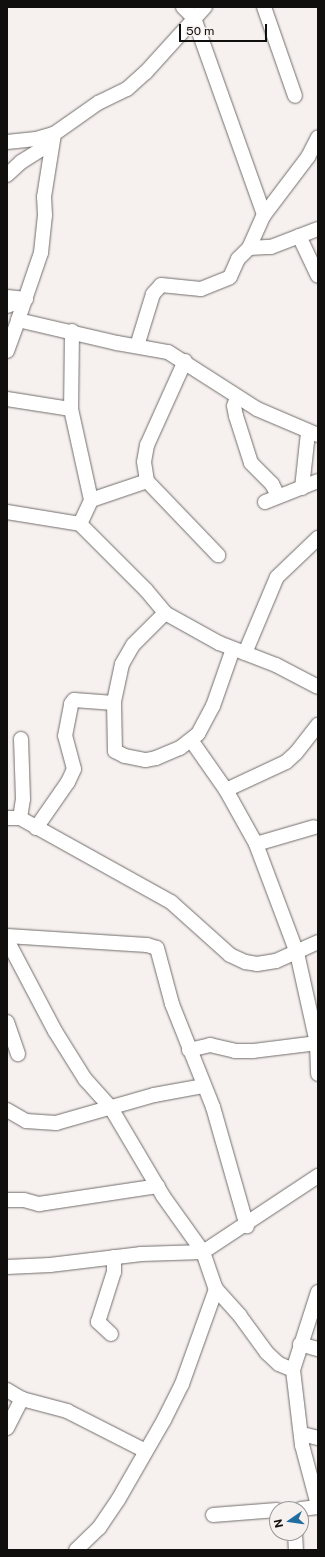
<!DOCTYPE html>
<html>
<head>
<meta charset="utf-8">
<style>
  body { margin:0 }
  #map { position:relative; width:325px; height:1557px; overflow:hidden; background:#f6f1ef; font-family:"Public Sans",sans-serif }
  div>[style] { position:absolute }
  .roads { filter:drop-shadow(0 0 1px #726d6b) drop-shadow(0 0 1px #726d6b) }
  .minor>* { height:14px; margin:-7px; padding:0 7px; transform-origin:7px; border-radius:7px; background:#fff }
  span { translate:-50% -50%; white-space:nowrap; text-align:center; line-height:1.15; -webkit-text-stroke:4px #f6f1ef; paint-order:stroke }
  .frame { position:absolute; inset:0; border:8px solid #110f0e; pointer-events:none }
  .north { position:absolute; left:269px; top:1501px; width:40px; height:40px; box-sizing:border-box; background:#f6f1ef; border:1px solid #9a9795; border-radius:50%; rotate:257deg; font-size:11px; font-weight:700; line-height:16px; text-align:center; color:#110f0e }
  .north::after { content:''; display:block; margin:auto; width:14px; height:18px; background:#216da0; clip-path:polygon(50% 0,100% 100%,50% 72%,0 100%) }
  .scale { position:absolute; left:179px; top:24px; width:88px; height:18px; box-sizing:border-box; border:2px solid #110f0e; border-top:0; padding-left:5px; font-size:12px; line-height:14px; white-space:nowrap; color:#110f0e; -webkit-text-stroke:3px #f6f1ef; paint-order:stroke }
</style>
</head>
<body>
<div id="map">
  <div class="roads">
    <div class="minor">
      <div style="left:183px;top:7px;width:16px;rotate:45deg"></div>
      <div style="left:194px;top:18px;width:209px;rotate:70.4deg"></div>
      <div style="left:264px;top:7px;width:94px;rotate:70.8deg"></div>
      <div style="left:7px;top:142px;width:29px;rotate:-6deg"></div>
      <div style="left:36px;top:139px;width:19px;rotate:-16deg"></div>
      <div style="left:7px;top:175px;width:19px;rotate:-43deg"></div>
      <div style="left:21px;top:162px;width:36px;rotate:-32deg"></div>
      <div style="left:299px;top:236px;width:44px;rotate:64.6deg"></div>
      <div style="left:249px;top:248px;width:22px;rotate:-3deg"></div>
      <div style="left:271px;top:247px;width:50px;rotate:-21deg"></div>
      <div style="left:7px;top:297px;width:19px;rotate:6deg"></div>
      <div style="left:26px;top:299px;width:20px;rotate:160deg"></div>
      <div style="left:18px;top:320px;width:71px;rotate:-71.1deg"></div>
      <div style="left:41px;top:253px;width:38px;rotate:-84deg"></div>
      <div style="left:45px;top:215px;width:18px;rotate:-93deg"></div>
      <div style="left:44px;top:197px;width:64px;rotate:-81deg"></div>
      <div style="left:54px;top:134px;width:54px;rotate:-35.2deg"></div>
      <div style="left:98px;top:103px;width:32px;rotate:-26deg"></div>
      <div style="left:127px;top:89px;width:25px;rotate:-42deg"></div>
      <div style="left:146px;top:72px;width:88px;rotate:-47.8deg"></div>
      <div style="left:72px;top:331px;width:78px;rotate:90.7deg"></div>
      <div style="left:71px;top:409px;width:93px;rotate:77.6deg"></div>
      <div style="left:137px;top:346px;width:54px;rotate:-72.9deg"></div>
      <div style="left:153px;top:294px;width:12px;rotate:-48deg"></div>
      <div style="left:161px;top:285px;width:40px;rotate:5.7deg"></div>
      <div style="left:201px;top:289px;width:31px;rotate:-22deg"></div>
      <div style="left:230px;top:277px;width:20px;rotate:-66deg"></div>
      <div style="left:238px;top:259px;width:16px;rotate:-45deg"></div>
      <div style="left:249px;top:248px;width:36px;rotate:-66deg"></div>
      <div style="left:264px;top:215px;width:73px;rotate:-52.8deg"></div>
      <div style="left:308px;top:157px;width:22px;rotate:-63deg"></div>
      <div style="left:7px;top:351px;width:33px;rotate:-70deg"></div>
      <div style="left:18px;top:320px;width:102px;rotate:13.1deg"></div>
      <div style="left:117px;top:343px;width:52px;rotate:10deg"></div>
      <div style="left:168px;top:352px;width:106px;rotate:32.6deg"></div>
      <div style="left:257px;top:409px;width:66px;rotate:23.1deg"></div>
      <div style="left:185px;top:361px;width:92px;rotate:114.3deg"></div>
      <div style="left:147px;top:445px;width:17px;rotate:100deg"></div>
      <div style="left:144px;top:462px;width:19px;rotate:81deg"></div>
      <div style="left:147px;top:481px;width:103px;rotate:46.2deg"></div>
      <div style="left:237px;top:397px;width:9px;rotate:108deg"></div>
      <div style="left:234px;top:406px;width:10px;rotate:79deg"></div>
      <div style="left:236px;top:416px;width:49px;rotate:72.3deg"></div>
      <div style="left:251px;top:463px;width:30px;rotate:45deg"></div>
      <div style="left:272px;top:484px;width:13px;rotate:63deg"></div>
      <div style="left:7px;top:399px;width:65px;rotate:8.9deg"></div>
      <div style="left:302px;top:488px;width:55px;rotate:-83.8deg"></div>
      <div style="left:265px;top:502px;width:57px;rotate:-21.6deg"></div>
      <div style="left:7px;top:512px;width:74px;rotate:9.3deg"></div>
      <div style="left:80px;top:524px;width:93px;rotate:45deg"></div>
      <div style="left:146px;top:590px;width:30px;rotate:50deg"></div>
      <div style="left:165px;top:613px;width:62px;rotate:29.1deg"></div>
      <div style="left:219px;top:643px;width:61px;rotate:21.1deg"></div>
      <div style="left:276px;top:665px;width:47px;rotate:27.6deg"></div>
      <div style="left:80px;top:524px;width:26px;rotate:-65deg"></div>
      <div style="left:91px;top:500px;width:59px;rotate:-18.7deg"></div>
      <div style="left:165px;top:613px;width:45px;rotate:135deg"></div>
      <div style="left:133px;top:645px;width:22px;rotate:120deg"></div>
      <div style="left:122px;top:664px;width:40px;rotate:102deg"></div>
      <div style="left:114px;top:703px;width:48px;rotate:88.8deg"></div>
      <div style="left:115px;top:751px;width:11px;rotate:27deg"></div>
      <div style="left:125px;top:756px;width:21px;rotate:11deg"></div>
      <div style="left:146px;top:760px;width:10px;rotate:-11deg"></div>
      <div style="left:156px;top:758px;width:26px;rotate:-23deg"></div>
      <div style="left:180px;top:748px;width:23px;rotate:-38deg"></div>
      <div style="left:198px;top:734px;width:32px;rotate:-62deg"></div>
      <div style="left:213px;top:706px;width:60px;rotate:-70.7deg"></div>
      <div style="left:245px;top:653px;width:82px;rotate:-67.2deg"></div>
      <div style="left:277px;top:577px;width:57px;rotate:-43.6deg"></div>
      <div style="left:191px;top:740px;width:61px;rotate:55deg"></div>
      <div style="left:226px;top:790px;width:62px;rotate:60.9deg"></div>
      <div style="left:256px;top:844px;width:116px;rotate:69.4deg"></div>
      <div style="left:297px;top:953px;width:92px;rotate:77.5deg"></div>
      <div style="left:317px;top:1043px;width:31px;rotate:88deg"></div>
      <div style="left:226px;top:790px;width:66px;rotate:-25deg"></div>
      <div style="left:286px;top:762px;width:13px;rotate:-42deg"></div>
      <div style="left:296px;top:753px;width:36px;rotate:-52deg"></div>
      <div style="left:7px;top:818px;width:13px"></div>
      <div style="left:20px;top:818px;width:173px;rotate:29.1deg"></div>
      <div style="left:171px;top:902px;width:79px;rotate:41.9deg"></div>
      <div style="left:230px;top:955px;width:17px;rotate:25deg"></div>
      <div style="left:245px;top:962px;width:12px;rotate:9deg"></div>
      <div style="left:257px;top:964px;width:19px;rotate:-9deg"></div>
      <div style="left:276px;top:961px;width:46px;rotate:-24.3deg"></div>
      <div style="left:20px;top:818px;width:19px;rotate:-81deg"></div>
      <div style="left:23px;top:799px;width:60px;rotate:-91.9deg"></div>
      <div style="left:36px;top:828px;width:56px;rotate:-55.2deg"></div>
      <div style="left:68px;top:782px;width:14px;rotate:-65deg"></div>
      <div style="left:74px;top:769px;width:34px;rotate:-105deg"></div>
      <div style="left:65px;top:736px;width:33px;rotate:-79deg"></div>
      <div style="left:71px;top:704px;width:5px;rotate:-53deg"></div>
      <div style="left:74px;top:700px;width:40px;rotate:4.3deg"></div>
      <div style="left:256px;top:844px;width:60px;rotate:-16.3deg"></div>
      <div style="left:7px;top:936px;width:140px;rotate:3.7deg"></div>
      <div style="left:147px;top:945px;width:10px;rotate:17deg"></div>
      <div style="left:157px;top:948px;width:58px;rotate:75deg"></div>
      <div style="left:172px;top:1004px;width:111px;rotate:68.3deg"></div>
      <div style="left:213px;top:1107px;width:124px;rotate:74.1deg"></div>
      <div style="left:7px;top:940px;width:103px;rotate:62.2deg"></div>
      <div style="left:55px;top:1031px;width:57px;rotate:58deg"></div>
      <div style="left:85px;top:1079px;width:39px;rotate:48deg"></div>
      <div style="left:111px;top:1108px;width:102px;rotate:59.4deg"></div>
      <div style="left:163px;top:1196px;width:69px;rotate:54.5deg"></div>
      <div style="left:203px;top:1252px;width:39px;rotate:71deg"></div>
      <div style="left:216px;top:1289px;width:36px;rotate:48deg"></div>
      <div style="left:240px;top:1316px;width:46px;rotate:53.9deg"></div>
      <div style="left:267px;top:1353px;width:16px;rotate:43deg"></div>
      <div style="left:279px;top:1364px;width:15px;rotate:23deg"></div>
      <div style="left:7px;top:1022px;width:34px;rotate:71deg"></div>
      <div style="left:189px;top:1050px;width:22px;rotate:-13deg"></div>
      <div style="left:210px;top:1045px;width:26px;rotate:13deg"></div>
      <div style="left:235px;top:1051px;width:18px"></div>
      <div style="left:253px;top:1051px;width:64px;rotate:-7.1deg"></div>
      <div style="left:7px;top:1110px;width:22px;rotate:30deg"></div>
      <div style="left:26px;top:1121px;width:30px;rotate:4deg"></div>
      <div style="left:56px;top:1123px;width:102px;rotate:-15.9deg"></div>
      <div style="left:154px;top:1095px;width:51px;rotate:-10.2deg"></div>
      <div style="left:7px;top:1200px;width:17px"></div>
      <div style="left:24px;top:1200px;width:16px;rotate:15deg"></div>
      <div style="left:39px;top:1204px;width:120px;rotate:-8.6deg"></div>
      <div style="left:7px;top:1267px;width:43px;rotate:-2.7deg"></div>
      <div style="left:50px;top:1265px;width:92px;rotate:-6.9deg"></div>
      <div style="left:141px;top:1254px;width:62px;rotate:-1.8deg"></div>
      <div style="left:203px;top:1252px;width:138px;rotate:-33.5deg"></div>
      <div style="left:318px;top:1292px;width:82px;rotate:107.8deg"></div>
      <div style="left:293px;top:1370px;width:76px;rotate:83.2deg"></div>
      <div style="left:302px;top:1445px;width:62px;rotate:75.1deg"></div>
      <div style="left:111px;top:1334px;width:18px;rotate:-137deg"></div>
      <div style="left:98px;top:1322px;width:52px;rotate:-72.3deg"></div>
      <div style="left:114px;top:1272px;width:15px;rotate:-90deg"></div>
      <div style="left:300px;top:1344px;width:19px;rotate:16deg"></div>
      <div style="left:7px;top:1390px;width:17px;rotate:31deg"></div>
      <div style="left:22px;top:1399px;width:47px;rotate:14.9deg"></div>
      <div style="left:67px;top:1411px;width:86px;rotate:26.9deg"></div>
      <div style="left:7px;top:1428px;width:33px;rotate:-63deg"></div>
      <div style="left:302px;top:1434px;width:16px;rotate:14deg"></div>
      <div style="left:301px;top:1509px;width:17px;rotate:-7deg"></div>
      <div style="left:213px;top:1515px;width:64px;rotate:-4.5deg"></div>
      <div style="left:295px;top:1533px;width:17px;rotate:87deg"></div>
      <div style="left:76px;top:1550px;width:32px;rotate:-44deg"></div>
      <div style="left:99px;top:1528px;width:34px;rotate:-56deg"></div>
      <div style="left:118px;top:1500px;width:92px;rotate:-60.1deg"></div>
      <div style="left:164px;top:1420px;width:40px;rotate:-63.4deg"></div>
      <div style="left:182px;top:1384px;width:101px;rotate:-70.3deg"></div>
    </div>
  </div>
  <div class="frame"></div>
  <div class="north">N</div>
  <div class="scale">50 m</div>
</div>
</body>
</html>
